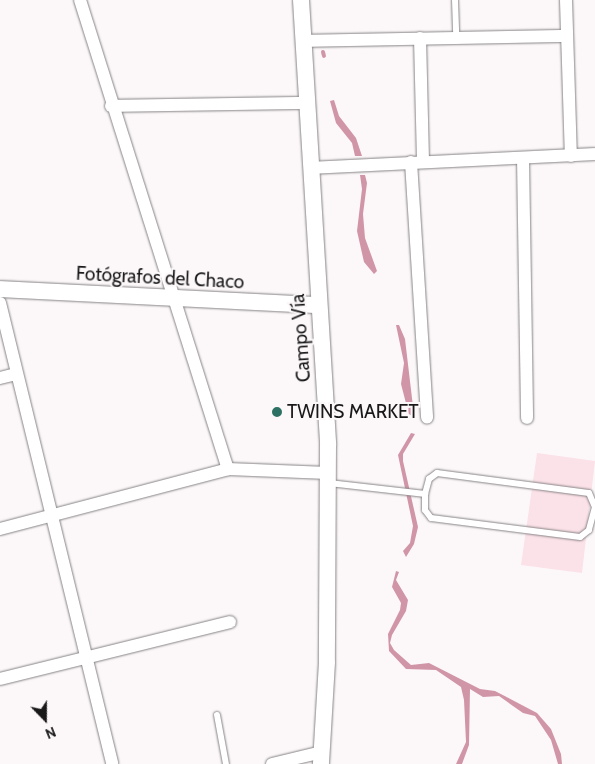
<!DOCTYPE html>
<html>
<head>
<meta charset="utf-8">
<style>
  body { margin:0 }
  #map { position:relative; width:595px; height:764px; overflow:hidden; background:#fcf8f9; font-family:Cabin,sans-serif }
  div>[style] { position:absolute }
  .green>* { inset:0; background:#fbe1e8 }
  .water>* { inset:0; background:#d195a8 }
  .stream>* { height:4px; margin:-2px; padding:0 2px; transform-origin:2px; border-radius:2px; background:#d195a8 }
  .roads { filter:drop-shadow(0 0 1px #878485) drop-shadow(0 0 1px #878485) }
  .service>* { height:6px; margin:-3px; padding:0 3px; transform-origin:3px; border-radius:3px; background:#fff }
  .minor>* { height:12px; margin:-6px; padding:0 6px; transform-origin:6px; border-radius:6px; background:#fff }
  .tertiary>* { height:16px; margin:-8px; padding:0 8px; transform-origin:8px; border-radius:8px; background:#fff }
  .dots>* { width:14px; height:14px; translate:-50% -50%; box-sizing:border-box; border:2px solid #fcf8f9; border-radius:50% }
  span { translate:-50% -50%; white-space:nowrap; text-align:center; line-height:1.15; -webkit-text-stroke:4px #fcf8f9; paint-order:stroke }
  .street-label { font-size:19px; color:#1a1919 }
  .poi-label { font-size:19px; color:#1a1919 }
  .left { translate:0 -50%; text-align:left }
  .north { position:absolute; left:20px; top:694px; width:50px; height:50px; -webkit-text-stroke:4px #fcf8f9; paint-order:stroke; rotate:158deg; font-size:14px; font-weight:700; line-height:20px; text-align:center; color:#1a1919 }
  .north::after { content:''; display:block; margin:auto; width:18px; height:22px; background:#1a1919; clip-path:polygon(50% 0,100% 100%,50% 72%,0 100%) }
</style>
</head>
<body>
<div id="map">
  <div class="green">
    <div style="clip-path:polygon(537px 453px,595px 461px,582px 573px,521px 565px)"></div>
  </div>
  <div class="water">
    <div style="clip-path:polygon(334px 100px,339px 116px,356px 138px,362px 156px,355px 156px,352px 143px,336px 123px,330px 101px)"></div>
    <div style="clip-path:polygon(360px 175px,365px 175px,367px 183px,363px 214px,365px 238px,377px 271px,374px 274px,364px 262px,357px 231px,362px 189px)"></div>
    <div style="clip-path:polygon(396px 325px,399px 325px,405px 339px,414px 415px,409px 415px,401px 384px,404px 363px)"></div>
    <div style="clip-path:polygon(411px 433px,415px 434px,403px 454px,403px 461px,418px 527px,414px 544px,406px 557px,403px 551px,410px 543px,413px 526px,398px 455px)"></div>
    <div style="clip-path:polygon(396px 571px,399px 572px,396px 580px,408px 600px,406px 611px,392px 635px,390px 643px,394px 650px,411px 665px,429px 663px,480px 689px,495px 691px,537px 713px,551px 729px,561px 754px,562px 764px,558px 764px,551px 740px,535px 716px,523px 713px,499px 696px,483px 697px,470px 689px,469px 745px,462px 764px,456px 764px,466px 742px,464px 700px,461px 687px,436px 670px,406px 669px,389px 651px,388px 634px,400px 610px,401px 603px,392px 587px)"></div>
  </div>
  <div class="stream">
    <div style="left:323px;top:52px;width:4px;rotate:76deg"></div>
  </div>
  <div class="roads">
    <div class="service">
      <div style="left:455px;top:0;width:37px;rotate:88deg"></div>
      <div style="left:437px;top:473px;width:153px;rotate:7.5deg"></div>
      <div style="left:589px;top:493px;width:15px;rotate:67deg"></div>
      <div style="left:595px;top:507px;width:24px;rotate:105deg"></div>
      <div style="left:589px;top:530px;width:11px;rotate:142deg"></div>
      <div style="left:580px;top:537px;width:150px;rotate:-172.7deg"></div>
      <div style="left:431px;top:518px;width:10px;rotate:-127deg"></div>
      <div style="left:425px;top:510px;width:16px;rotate:-90deg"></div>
      <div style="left:425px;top:494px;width:16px;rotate:-75deg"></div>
      <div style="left:429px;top:479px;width:10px;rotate:-37deg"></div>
      <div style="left:329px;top:483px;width:97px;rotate:6.5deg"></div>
      <div style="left:217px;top:715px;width:50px;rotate:79.6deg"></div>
    </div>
    <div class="minor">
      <div style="left:80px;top:0;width:492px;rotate:72.5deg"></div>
      <div style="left:566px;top:0;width:156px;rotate:88.2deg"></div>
      <div style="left:420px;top:38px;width:123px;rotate:88.6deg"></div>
      <div style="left:304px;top:41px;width:263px;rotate:-1.1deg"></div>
      <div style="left:111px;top:106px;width:196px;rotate:-0.9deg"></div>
      <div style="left:523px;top:158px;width:260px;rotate:89.1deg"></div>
      <div style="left:411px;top:162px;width:256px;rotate:86.4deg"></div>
      <div style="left:310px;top:168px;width:285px;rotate:-2.8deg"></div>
      <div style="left:0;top:303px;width:474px;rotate:76.3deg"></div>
      <div style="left:0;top:378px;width:16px;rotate:-14deg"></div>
      <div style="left:0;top:529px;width:236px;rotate:-14.7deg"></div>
      <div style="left:228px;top:469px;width:100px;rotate:2.3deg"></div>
      <div style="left:0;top:679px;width:237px;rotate:-13.9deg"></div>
      <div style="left:272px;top:764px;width:51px;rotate:-13.5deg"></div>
    </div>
    <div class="tertiary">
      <div style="left:301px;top:0;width:446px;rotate:86.5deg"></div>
      <div style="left:328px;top:445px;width:217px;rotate:90.3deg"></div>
      <div style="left:327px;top:662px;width:102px;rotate:93.4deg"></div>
      <div style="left:0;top:289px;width:317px;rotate:2.9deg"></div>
    </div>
  </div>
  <div class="dots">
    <div style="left:277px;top:412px;background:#2d7164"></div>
  </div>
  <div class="street-label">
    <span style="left:160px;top:278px;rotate:3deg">Fotógrafos del Chaco</span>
    <span style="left:301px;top:338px;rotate:-94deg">Campo Vía</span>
  </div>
  <div class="poi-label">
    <span class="left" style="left:287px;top:412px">TWINS MARKET</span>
  </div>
  <div class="north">N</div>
</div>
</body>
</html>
